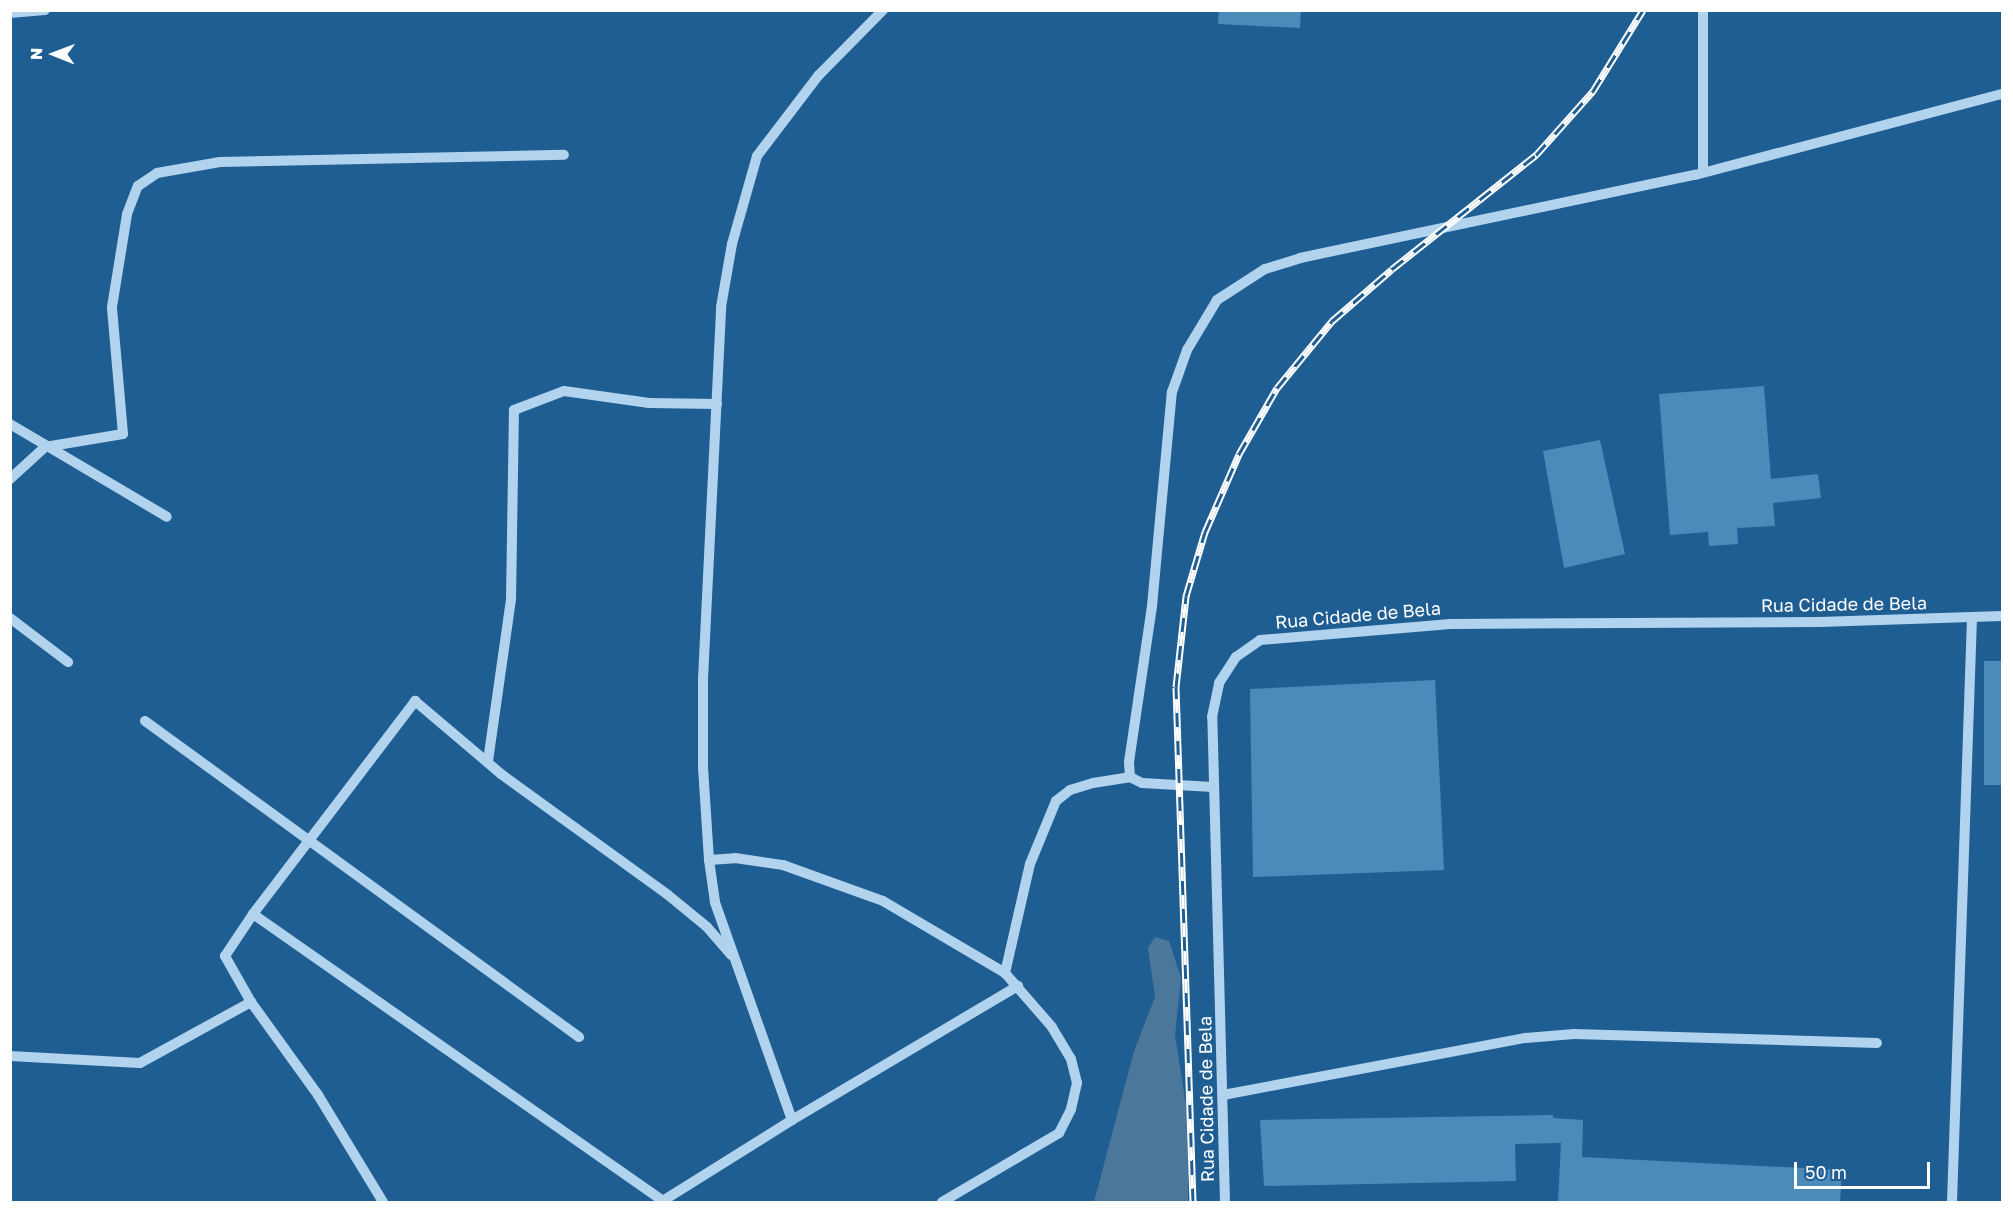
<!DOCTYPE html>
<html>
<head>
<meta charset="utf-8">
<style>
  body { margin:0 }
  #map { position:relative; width:2013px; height:1213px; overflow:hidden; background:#1f5e92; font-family:"Golos Text",sans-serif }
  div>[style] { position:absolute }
  .water>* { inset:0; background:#4b779b }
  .building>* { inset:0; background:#4c8aba }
  .minor>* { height:10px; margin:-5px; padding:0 5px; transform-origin:5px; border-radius:5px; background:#b1d3ee }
  .rail>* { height:7px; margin-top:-3.5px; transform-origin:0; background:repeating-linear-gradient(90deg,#1f5e92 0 14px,#fff 0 28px); box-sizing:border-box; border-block:2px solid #fff }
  span { translate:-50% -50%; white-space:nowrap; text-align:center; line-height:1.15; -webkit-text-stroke:5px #1f5e92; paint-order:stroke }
  .street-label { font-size:18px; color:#fff }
  .frame { position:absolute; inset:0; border:12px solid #fff; pointer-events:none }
  .north { position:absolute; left:24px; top:24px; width:60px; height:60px; -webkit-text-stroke:4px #1f5e92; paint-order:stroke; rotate:271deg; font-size:16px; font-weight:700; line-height:24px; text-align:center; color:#fff }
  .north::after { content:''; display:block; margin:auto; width:21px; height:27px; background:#fff; clip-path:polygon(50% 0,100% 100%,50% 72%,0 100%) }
  .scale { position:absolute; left:1794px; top:1162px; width:136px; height:27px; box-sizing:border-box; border:3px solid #fff; border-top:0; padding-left:8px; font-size:18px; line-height:21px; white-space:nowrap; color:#fff; -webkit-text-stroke:4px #1f5e92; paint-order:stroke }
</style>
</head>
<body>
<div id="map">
  <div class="water">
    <div style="clip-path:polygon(1155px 937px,1169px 941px,1181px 978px,1175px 1035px,1189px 1124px,1188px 1202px,1094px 1202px,1134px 1051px,1155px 997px,1148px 948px)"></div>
  </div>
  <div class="building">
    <div style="clip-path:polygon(1219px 10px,1301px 10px,1300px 28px,1218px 24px)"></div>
    <div style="clip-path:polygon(1764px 386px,1771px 479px,1818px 474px,1821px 498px,1773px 503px,1775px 526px,1737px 528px,1738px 544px,1709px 546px,1708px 532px,1670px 535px,1659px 394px)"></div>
    <div style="clip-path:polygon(1600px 440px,1625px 554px,1564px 568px,1543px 451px)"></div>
    <div style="clip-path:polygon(1984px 661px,2002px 661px,2002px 785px,1984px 785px)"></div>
    <div style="clip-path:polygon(1435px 680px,1444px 870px,1253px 877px,1250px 689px)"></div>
    <div style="clip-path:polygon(1553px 1115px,1553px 1118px,1583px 1120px,1582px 1157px,1842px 1170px,1840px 1203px,1558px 1202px,1561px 1143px,1515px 1144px,1516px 1181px,1264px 1186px,1260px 1120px)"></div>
  </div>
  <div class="minor">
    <div style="left:1703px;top:10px;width:162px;rotate:90deg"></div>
    <div style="left:10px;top:13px;width:35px;rotate:-5deg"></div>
    <div style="left:10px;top:424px;width:182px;rotate:30.6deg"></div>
    <div style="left:10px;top:479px;width:47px;rotate:-42.4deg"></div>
    <div style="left:45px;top:447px;width:79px;rotate:-9.5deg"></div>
    <div style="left:123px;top:434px;width:127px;rotate:-95deg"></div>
    <div style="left:112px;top:307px;width:94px;rotate:-80.8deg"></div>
    <div style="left:127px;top:214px;width:30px;rotate:-69deg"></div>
    <div style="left:138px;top:186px;width:23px;rotate:-34deg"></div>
    <div style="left:157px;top:173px;width:64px;rotate:-9.9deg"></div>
    <div style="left:220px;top:162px;width:344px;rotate:-1.2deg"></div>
    <div style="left:10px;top:618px;width:73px;rotate:37.2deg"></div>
    <div style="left:145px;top:721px;width:537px;rotate:36.06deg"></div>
    <div style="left:488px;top:761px;width:164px;rotate:-81.9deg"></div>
    <div style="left:511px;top:599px;width:189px;rotate:-89.1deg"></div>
    <div style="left:514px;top:410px;width:53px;rotate:-20.8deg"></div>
    <div style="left:564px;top:391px;width:86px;rotate:8deg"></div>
    <div style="left:649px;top:403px;width:68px;rotate:0.8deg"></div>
    <div style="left:1130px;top:777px;width:15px;rotate:-94deg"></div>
    <div style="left:1129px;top:762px;width:158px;rotate:-81.6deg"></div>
    <div style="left:1152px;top:606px;width:215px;rotate:-84.7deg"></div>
    <div style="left:1172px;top:392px;width:45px;rotate:-70.3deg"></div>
    <div style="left:1187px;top:350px;width:58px;rotate:-59deg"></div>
    <div style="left:1217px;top:300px;width:57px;rotate:-32.9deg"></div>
    <div style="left:1265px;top:269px;width:37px;rotate:-17deg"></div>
    <div style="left:1300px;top:258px;width:404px;rotate:-11.9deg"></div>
    <div style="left:1695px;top:175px;width:318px;rotate:-14.8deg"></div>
    <div style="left:709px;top:860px;width:26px;rotate:-4deg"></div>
    <div style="left:735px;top:858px;width:49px;rotate:8.3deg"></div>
    <div style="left:783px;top:865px;width:106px;rotate:19.8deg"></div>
    <div style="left:883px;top:901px;width:142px;rotate:30.5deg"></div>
    <div style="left:253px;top:914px;width:268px;rotate:-52.7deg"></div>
    <div style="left:415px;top:701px;width:113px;rotate:40.3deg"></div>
    <div style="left:501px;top:774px;width:206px;rotate:35.9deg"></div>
    <div style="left:668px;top:895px;width:50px;rotate:39.4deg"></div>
    <div style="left:707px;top:927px;width:37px;rotate:49deg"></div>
    <div style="left:10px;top:1056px;width:130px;rotate:3.1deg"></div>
    <div style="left:140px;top:1063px;width:127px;rotate:-28.8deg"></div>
    <div style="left:1223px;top:1095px;width:308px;rotate:-10.7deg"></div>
    <div style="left:1526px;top:1038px;width:48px;rotate:-4.8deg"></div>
    <div style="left:1574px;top:1034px;width:303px;rotate:1.7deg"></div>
    <div style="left:792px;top:1120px;width:263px;rotate:-30.7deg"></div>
    <div style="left:383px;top:1202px;width:125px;rotate:-121.3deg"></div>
    <div style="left:318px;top:1095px;width:115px;rotate:-125.8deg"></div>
    <div style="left:251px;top:1002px;width:53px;rotate:-119.5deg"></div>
    <div style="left:225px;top:956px;width:50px;rotate:-56.3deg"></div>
    <div style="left:253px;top:914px;width:500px;rotate:34.99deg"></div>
    <div style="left:661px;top:1202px;width:155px;rotate:-32deg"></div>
    <div style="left:792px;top:1120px;width:231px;rotate:-109.5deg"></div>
    <div style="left:715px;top:902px;width:42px;rotate:-98.1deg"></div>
    <div style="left:709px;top:860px;width:93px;rotate:-93.7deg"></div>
    <div style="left:703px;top:767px;width:88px;rotate:-90deg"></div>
    <div style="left:703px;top:679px;width:372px;rotate:-87.2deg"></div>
    <div style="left:721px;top:307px;width:64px;rotate:-80.1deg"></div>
    <div style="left:732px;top:244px;width:91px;rotate:-74.1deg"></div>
    <div style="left:757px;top:156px;width:101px;rotate:-52.7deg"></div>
    <div style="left:818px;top:76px;width:93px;rotate:-45.4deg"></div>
    <div style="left:942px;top:1202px;width:136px;rotate:-30.5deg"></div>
    <div style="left:1059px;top:1133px;width:27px;rotate:-63deg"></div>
    <div style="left:1071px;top:1109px;width:27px;rotate:-77deg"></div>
    <div style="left:1077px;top:1083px;width:25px;rotate:-104deg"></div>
    <div style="left:1071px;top:1059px;width:37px;rotate:-121deg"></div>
    <div style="left:1052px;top:1027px;width:72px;rotate:-131deg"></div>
    <div style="left:1005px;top:973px;width:112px;rotate:-77.1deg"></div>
    <div style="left:1030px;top:864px;width:68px;rotate:-67.6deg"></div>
    <div style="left:1056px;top:801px;width:18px;rotate:-38deg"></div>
    <div style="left:1070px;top:790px;width:24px;rotate:-17deg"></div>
    <div style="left:1093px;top:783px;width:37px;rotate:-9deg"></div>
    <div style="left:1130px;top:777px;width:13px;rotate:27deg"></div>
    <div style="left:1142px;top:783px;width:71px;rotate:3.2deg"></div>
    <div style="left:1225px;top:1202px;width:485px;rotate:-91.5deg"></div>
    <div style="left:1212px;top:717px;width:35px;rotate:-78deg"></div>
    <div style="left:1219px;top:683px;width:31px;rotate:-57deg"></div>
    <div style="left:1236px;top:657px;width:29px;rotate:-35deg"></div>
    <div style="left:1260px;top:640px;width:191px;rotate:-4.8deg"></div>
    <div style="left:1450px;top:624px;width:369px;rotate:-0.3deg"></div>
    <div style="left:1819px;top:622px;width:183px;rotate:-1.9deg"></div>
    <div style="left:1952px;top:1202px;width:584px;rotate:-88.04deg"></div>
  </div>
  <div class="rail">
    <div style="left:1193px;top:1202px;width:515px;rotate:-91.89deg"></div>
    <div style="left:1176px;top:687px;width:92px;rotate:-83.7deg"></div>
    <div style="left:1186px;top:596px;width:67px;rotate:-73.5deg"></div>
    <div style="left:1205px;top:532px;width:85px;rotate:-66.4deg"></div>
    <div style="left:1239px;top:454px;width:76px;rotate:-60.1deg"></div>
    <div style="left:1277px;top:388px;width:87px;rotate:-50.6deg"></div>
    <div style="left:1332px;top:321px;width:79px;rotate:-40.9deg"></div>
    <div style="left:1392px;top:269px;width:184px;rotate:-38.4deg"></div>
    <div style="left:1536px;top:155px;width:86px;rotate:-48.3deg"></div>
    <div style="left:1593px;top:91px;width:95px;rotate:-58.3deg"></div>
  </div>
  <div class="street-label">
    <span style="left:1844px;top:604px;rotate:-1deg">Rua Cidade de Bela</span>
    <span style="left:1358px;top:615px;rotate:-5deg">Rua Cidade de Bela</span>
    <span style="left:1206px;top:1099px;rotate:-91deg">Rua Cidade de Bela</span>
  </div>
  <div class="frame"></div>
  <div class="north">N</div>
  <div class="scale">50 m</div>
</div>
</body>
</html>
